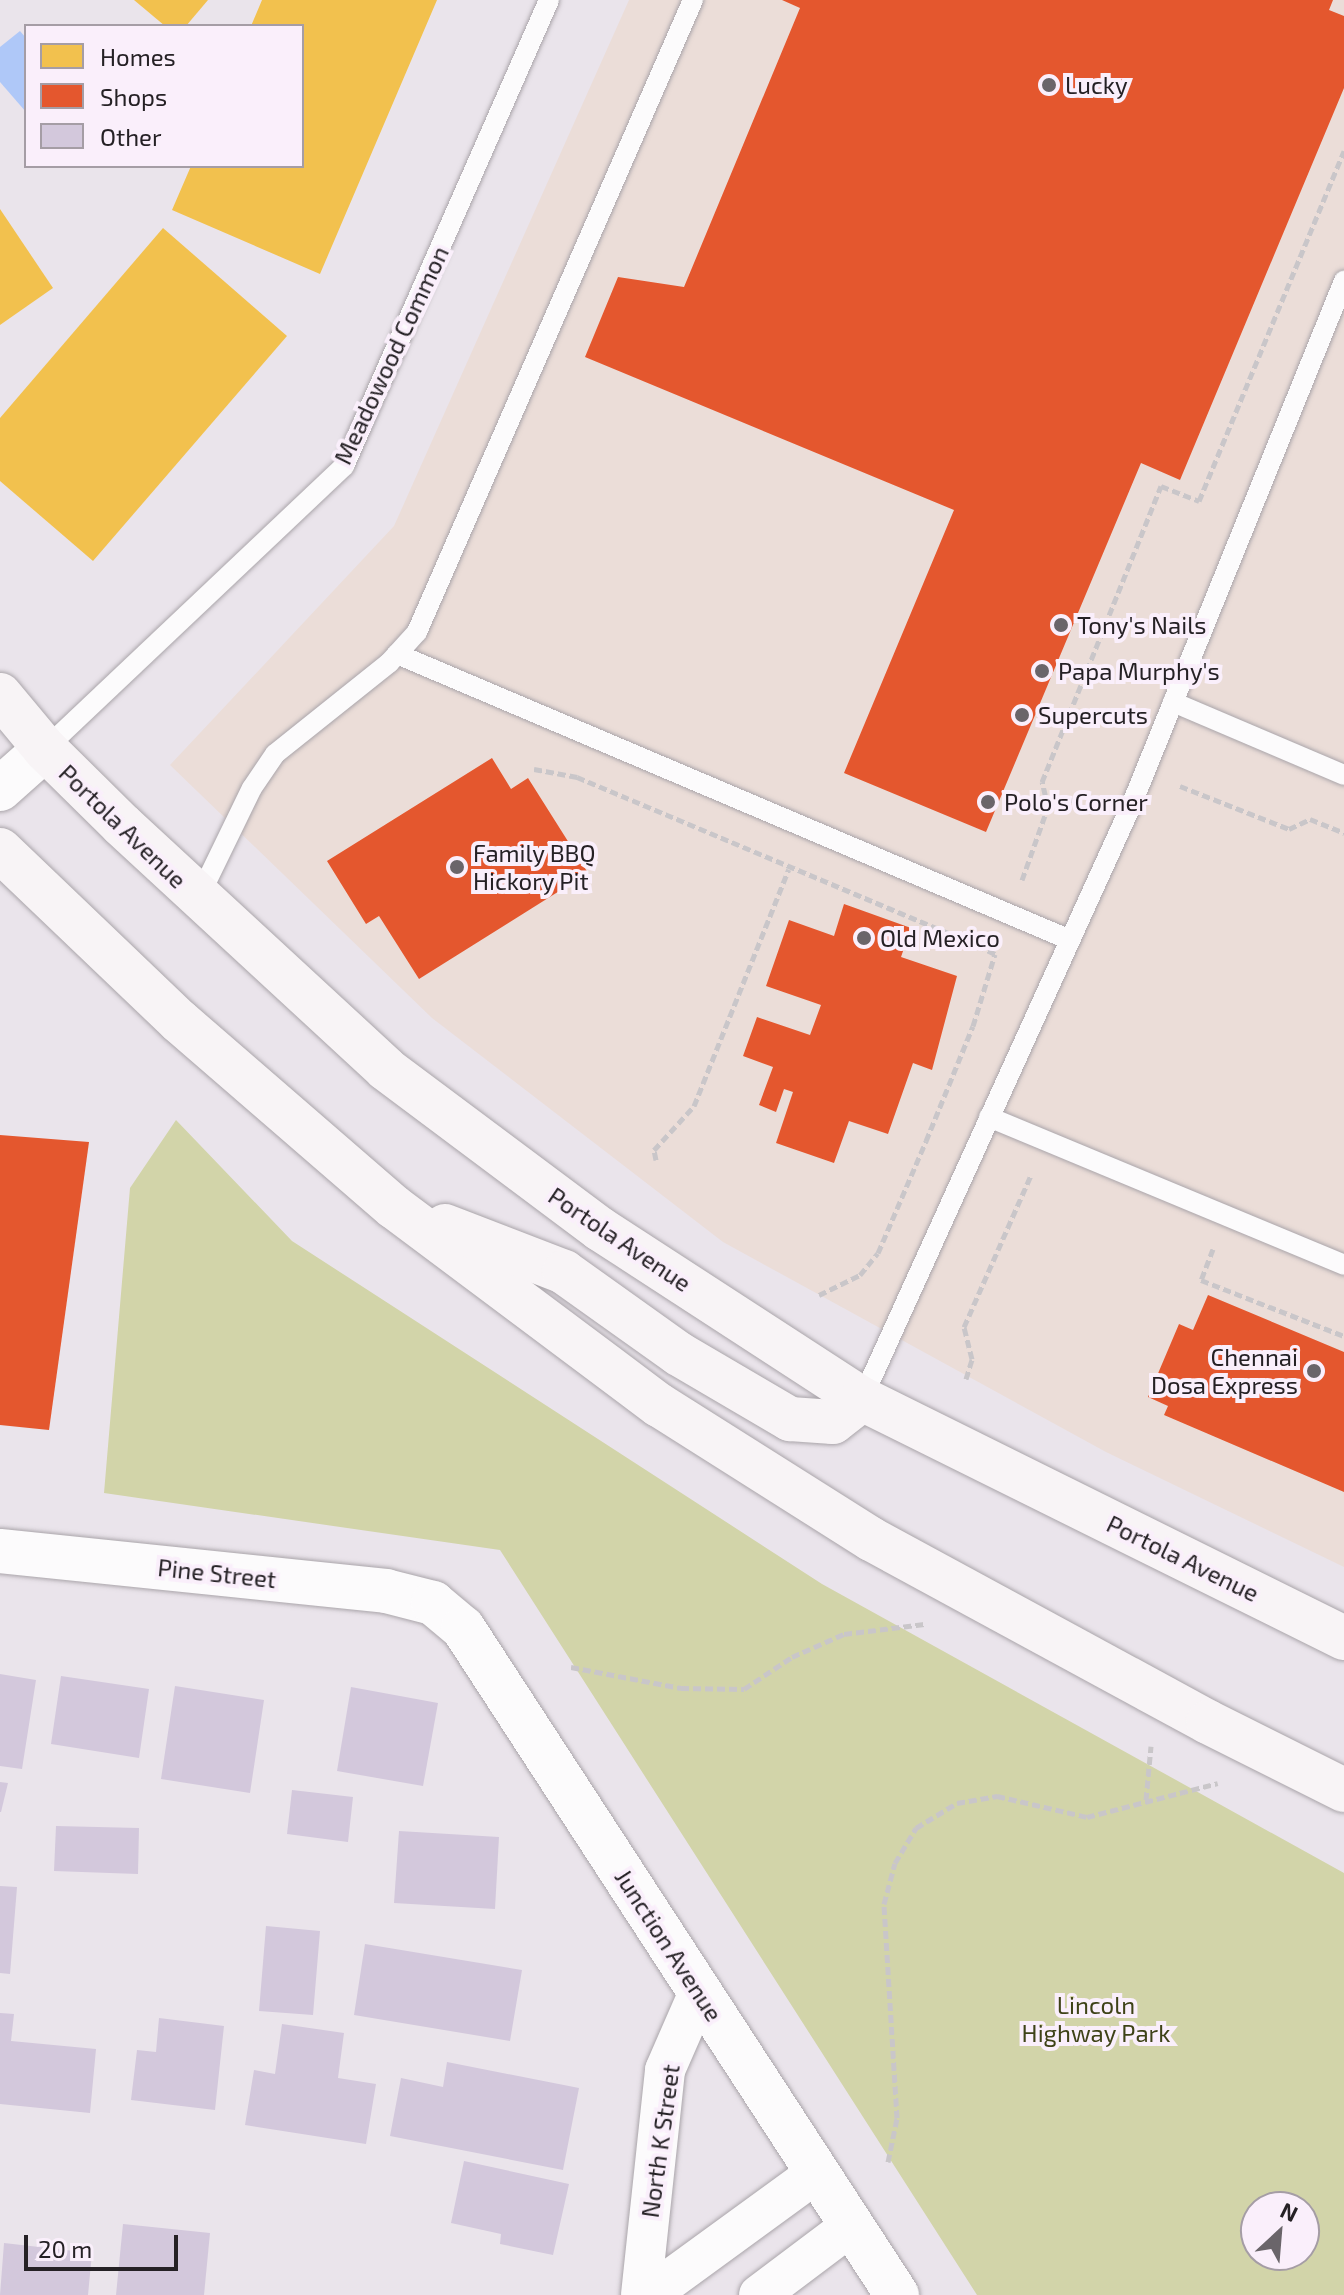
<!DOCTYPE html>
<html>
<head>
<meta charset="utf-8">
<style>
  body { margin:0 }
  #map { position:relative; width:1344px; height:2295px; overflow:hidden; background:#eae4eb; font-family:"Exo 2",sans-serif }
  div>[style] { position:absolute }
  .commercial>* { inset:0; background:#ebddd8 }
  .green>* { inset:0; background:#d2d4a9 }
  .water>* { inset:0; background:#afc8f8 }
  .homes>* { inset:0; background:#f2c14e }
  .shops>* { inset:0; background:#e4572e }
  .building>* { inset:0; background:#d3c8dc }
  .path>* { height:5px; margin-top:-2.5px; transform-origin:0; background:repeating-linear-gradient(90deg,#c9c6c9 0 8px,transparent 0 12px) }
  .roads { filter:drop-shadow(0 0 2px #aaa5aa) drop-shadow(0 0 2px #aaa5aa) }
  .service>* { height:20px; margin:-10px; padding:0 10px; transform-origin:10px; border-radius:10px; background:#fcfbfc }
  .minor>* { height:40px; margin:-20px; padding:0 20px; transform-origin:20px; border-radius:20px; background:#fcfbfc }
  .tertiary>* { height:44px; margin:-22px; padding:0 22px; transform-origin:22px; border-radius:22px; background:#fcfbfc }
  .secondary>* { height:44px; margin:-22px; padding:0 22px; transform-origin:22px; border-radius:22px; background:#f8f4f6 }
  .dots>* { width:22px; height:22px; translate:-50% -50%; box-sizing:border-box; border:4px solid #faeffb; border-radius:50% }
  span { translate:-50% -50%; white-space:nowrap; text-align:center; line-height:1.15; -webkit-text-stroke:8px #faeffb; paint-order:stroke }
  .poi-label { font-size:24px; color:#252125 }
  .left { translate:0 -50%; text-align:left }
  .right { translate:-100% -50%; text-align:right }
  .street-label { font-size:24px; color:#252125 }
  .park-label { font-size:24px; color:#3e4217 }
  .legend { position:absolute; left:24px; top:24px; width:280px; height:144px; box-sizing:border-box; background:#faeffb; border:2px solid #a59da5; margin:0; padding:10px 14px; list-style:none; font-size:24px; color:#252125 }
  .legend li { display:flex; align-items:center; gap:16px; height:40px }
  .legend b { width:40px; border:2px solid #a59da5 }
  .north { position:absolute; left:1240px; top:2191px; width:80px; height:80px; box-sizing:border-box; background:#faeffb; border:2px solid #a59da5; border-radius:50%; rotate:26deg; font-size:22px; font-weight:700; line-height:32px; text-align:center; color:#252125 }
  .north::after { content:''; display:block; margin:auto; width:28px; height:36px; background:#6a656a; clip-path:polygon(50% 0,100% 100%,50% 72%,0 100%) }
  .scale { position:absolute; left:24px; top:2235px; width:154px; height:36px; box-sizing:border-box; border:4px solid #252125; border-top:0; padding-left:10px; font-size:24px; line-height:28px; white-space:nowrap; color:#252125; -webkit-text-stroke:6px #faeffb; paint-order:stroke }
</style>
</head>
<body>
<div id="map">
  <div class="commercial">
    <div style="clip-path:polygon(629px 0,1344px 0,1344px 1567px,1106px 1452px,723px 1242px,432px 1018px,170px 765px,394px 526px)"></div>
  </div>
  <div class="green">
    <div style="clip-path:polygon(evenodd,176px 1120px,292px 1241px,822px 1584px,1344px 1873px,1344px 2295px,977px 2295px,500px 1550px,104px 1493px,130px 1188px,176px 1120px,1256px 2207px,1304px 2207px,1304px 2255px,1256px 2255px,1256px 2207px)"></div>
  </div>
  <div class="water">
    <div style="clip-path:polygon(20px 31px,26px 38px,26px 112px,0 82px,0 47px)"></div>
  </div>
  <div class="homes">
    <div style="clip-path:polygon(134px 0,208px 0,186px 26px,165px 26px)"></div>
    <div style="clip-path:polygon(262px 0,437px 0,320px 274px,172px 210px,191px 166px,302px 166px,302px 26px,251px 26px)"></div>
    <div style="clip-path:polygon(0 209px,53px 288px,0 325px)"></div>
    <div style="clip-path:polygon(163px 228px,287px 336px,93px 561px,0 481px,0 418px)"></div>
  </div>
  <div class="shops">
    <div style="clip-path:polygon(782px 0,1333px 0,1329px 10px,1344px 16px,1344px 88px,1180px 480px,1141px 463px,986px 832px,844px 773px,954px 510px,585px 357px,618px 277px,684px 287px,800px 8px)"></div>
    <div style="clip-path:polygon(492px 758px,511px 789px,528px 778px,588px 873px,419px 979px,379px 916px,366px 924px,327px 861px)"></div>
    <div style="clip-path:polygon(844px 904px,911px 928px,901px 957px,957px 976px,932px 1070px,913px 1063px,888px 1134px,849px 1121px,834px 1163px,776px 1143px,793px 1092px,784px 1089px,776px 1112px,759px 1105px,773px 1067px,743px 1056px,757px 1017px,810px 1035px,821px 1005px,766px 986px,789px 920px,834px 936px)"></div>
    <div style="clip-path:polygon(0 1135px,89px 1142px,49px 1430px,0 1425px)"></div>
    <div style="clip-path:polygon(1208px 1295px,1344px 1352px,1344px 1492px,1164px 1415px,1168px 1406px,1148px 1397px,1179px 1324px,1193px 1330px)"></div>
  </div>
  <div class="building">
    <div style="clip-path:polygon(0 1674px,36px 1680px,22px 1769px,0 1766px)"></div>
    <div style="clip-path:polygon(61px 1676px,149px 1689px,139px 1758px,51px 1744px)"></div>
    <div style="clip-path:polygon(175px 1686px,264px 1700px,250px 1793px,161px 1779px)"></div>
    <div style="clip-path:polygon(351px 1687px,438px 1703px,423px 1786px,337px 1771px)"></div>
    <div style="clip-path:polygon(0 1782px,8px 1783px,1px 1812px,0 1812px)"></div>
    <div style="clip-path:polygon(292px 1790px,353px 1797px,348px 1842px,287px 1834px)"></div>
    <div style="clip-path:polygon(56px 1826px,139px 1828px,138px 1874px,54px 1871px)"></div>
    <div style="clip-path:polygon(399px 1831px,499px 1837px,495px 1909px,394px 1903px)"></div>
    <div style="clip-path:polygon(0 1886px,17px 1887px,10px 1974px,0 1973px)"></div>
    <div style="clip-path:polygon(266px 1926px,320px 1931px,313px 2015px,259px 2011px)"></div>
    <div style="clip-path:polygon(365px 1944px,522px 1970px,510px 2041px,354px 2015px)"></div>
    <div style="clip-path:polygon(0 2013px,14px 2014px,11px 2041px,96px 2049px,90px 2113px,0 2104px)"></div>
    <div style="clip-path:polygon(159px 2018px,224px 2026px,215px 2110px,131px 2100px,137px 2050px,156px 2052px)"></div>
    <div style="clip-path:polygon(282px 2024px,344px 2033px,338px 2078px,376px 2084px,366px 2144px,245px 2125px,254px 2070px,275px 2074px)"></div>
    <div style="clip-path:polygon(447px 2062px,579px 2088px,563px 2170px,390px 2136px,401px 2078px,443px 2087px)"></div>
    <div style="clip-path:polygon(464px 2161px,569px 2184px,553px 2255px,500px 2244px,501px 2234px,451px 2223px)"></div>
    <div style="clip-path:polygon(123px 2224px,210px 2233px,204px 2295px,116px 2295px)"></div>
    <div style="clip-path:polygon(4px 2243px,92px 2253px,88px 2295px,0 2295px)"></div>
  </div>
  <div class="path">
    <div style="left:534px;top:769px;width:44px;rotate:10.5deg"></div>
    <div style="left:577px;top:777px;width:408px;rotate:22.8deg"></div>
    <div style="left:1180px;top:786px;width:117px;rotate:21.5deg"></div>
    <div style="left:1289px;top:829px;width:23px;rotate:-25deg"></div>
    <div style="left:1310px;top:819px;width:37px;rotate:22deg"></div>
    <div style="left:1045px;top:798px;width:31px;rotate:4deg"></div>
    <div style="left:1022px;top:880px;width:77px;rotate:-70.4deg"></div>
    <div style="left:1048px;top:807px;width:26px;rotate:-103deg"></div>
    <div style="left:1042px;top:782px;width:319px;rotate:-68.1deg"></div>
    <div style="left:1161px;top:486px;width:41px;rotate:21.5deg"></div>
    <div style="left:1199px;top:501px;width:379px;rotate:-67.5deg"></div>
    <div style="left:656px;top:1160px;width:10px;rotate:-101deg"></div>
    <div style="left:654px;top:1150px;width:59px;rotate:-47.7deg"></div>
    <div style="left:694px;top:1106px;width:255px;rotate:-68.2deg"></div>
    <div style="left:1213px;top:1249px;width:33px;rotate:111deg"></div>
    <div style="left:1201px;top:1280px;width:154px;rotate:21.4deg"></div>
    <div style="left:819px;top:1295px;width:46px;rotate:-26deg"></div>
    <div style="left:860px;top:1275px;width:28px;rotate:-51deg"></div>
    <div style="left:878px;top:1253px;width:122px;rotate:-66.8deg"></div>
    <div style="left:926px;top:1141px;width:124px;rotate:-67.8deg"></div>
    <div style="left:973px;top:1026px;width:75px;rotate:-73deg"></div>
    <div style="left:995px;top:954px;width:32px;rotate:-154deg"></div>
    <div style="left:966px;top:1379px;width:21px;rotate:-73deg"></div>
    <div style="left:972px;top:1359px;width:33px;rotate:-104deg"></div>
    <div style="left:964px;top:1327px;width:166px;rotate:-66.2deg"></div>
    <div style="left:571px;top:1667px;width:112px;rotate:10.8deg"></div>
    <div style="left:681px;top:1688px;width:63px;rotate:0.9deg"></div>
    <div style="left:744px;top:1689px;width:58px;rotate:-33.7deg"></div>
    <div style="left:792px;top:1657px;width:57px;rotate:-23.9deg"></div>
    <div style="left:844px;top:1634px;width:81px;rotate:-7.1deg"></div>
    <div style="left:1146px;top:1800px;width:54px;rotate:-84.7deg"></div>
    <div style="left:888px;top:2162px;width:45px;rotate:-78.4deg"></div>
    <div style="left:897px;top:2118px;width:214px;rotate:-93.5deg"></div>
    <div style="left:884px;top:1904px;width:42px;rotate:-75deg"></div>
    <div style="left:895px;top:1863px;width:41px;rotate:-59deg"></div>
    <div style="left:916px;top:1828px;width:48px;rotate:-31.4deg"></div>
    <div style="left:957px;top:1803px;width:41px;rotate:-9.9deg"></div>
    <div style="left:997px;top:1796px;width:92px;rotate:13.1deg"></div>
    <div style="left:1087px;top:1817px;width:135px;rotate:-14.5deg"></div>
  </div>
  <div class="roads">
    <div class="service">
      <div style="left:397px;top:654px;width:731px;rotate:23.02deg"></div>
      <div style="left:1173px;top:702px;width:186px;rotate:23.1deg"></div>
      <div style="left:45px;top:749px;width:412px;rotate:-43.4deg"></div>
      <div style="left:344px;top:466px;width:509px;rotate:-66.25deg"></div>
      <div style="left:198px;top:899px;width:123px;rotate:-64.1deg"></div>
      <div style="left:252px;top:788px;width:41px;rotate:-55.9deg"></div>
      <div style="left:275px;top:754px;width:146px;rotate:-38.6deg"></div>
      <div style="left:389px;top:663px;width:42px;rotate:-47.9deg"></div>
      <div style="left:417px;top:632px;width:690px;rotate:-66.41deg"></div>
      <div style="left:989px;top:1117px;width:385px;rotate:22.6deg"></div>
      <div style="left:862px;top:1399px;width:651px;rotate:-65.6deg"></div>
      <div style="left:1131px;top:806px;width:567px;rotate:-67.92deg"></div>
    </div>
    <div class="minor">
      <div style="left:641px;top:2295px;width:226px;rotate:-83.9deg"></div>
      <div style="left:665px;top:2070px;width:85px;rotate:-66.4deg"></div>
      <div style="left:649px;top:2295px;width:207px;rotate:-36.1deg"></div>
      <div style="left:759px;top:2295px;width:116px;rotate:-37deg"></div>
    </div>
    <div class="tertiary">
      <div style="left:0;top:789px;width:60px;rotate:-41.6deg"></div>
      <div style="left:0;top:1551px;width:388px;rotate:5.9deg"></div>
      <div style="left:386px;top:1591px;width:49px;rotate:14.3deg"></div>
      <div style="left:433px;top:1603px;width:39px;rotate:40deg"></div>
      <div style="left:463px;top:1628px;width:796px;rotate:56.95deg"></div>
    </div>
    <div class="secondary">
      <div style="left:0;top:695px;width:70px;rotate:50.2deg"></div>
      <div style="left:45px;top:749px;width:108px;rotate:44.6deg"></div>
      <div style="left:122px;top:825px;width:359px;rotate:42.7deg"></div>
      <div style="left:386px;top:1069px;width:267px;rotate:36.8deg"></div>
      <div style="left:600px;top:1229px;width:312px;rotate:33deg"></div>
      <div style="left:862px;top:1399px;width:538px;rotate:26.37deg"></div>
      <div style="left:0;top:850px;width:248px;rotate:43.7deg"></div>
      <div style="left:179px;top:1021px;width:284px;rotate:40.9deg"></div>
      <div style="left:394px;top:1207px;width:331px;rotate:36.8deg"></div>
      <div style="left:659px;top:1405px;width:251px;rotate:32.3deg"></div>
      <div style="left:871px;top:1539px;width:383px;rotate:28.5deg"></div>
      <div style="left:1208px;top:1722px;width:152px;rotate:26.6deg"></div>
      <div style="left:445px;top:1226px;width:128px;rotate:21.1deg"></div>
      <div style="left:564px;top:1272px;width:141px;rotate:35.5deg"></div>
      <div style="left:679px;top:1354px;width:129px;rotate:30.4deg"></div>
      <div style="left:790px;top:1419px;width:43px;rotate:4deg"></div>
      <div style="left:833px;top:1422px;width:37px;rotate:-38deg"></div>
    </div>
  </div>
  <div class="dots">
    <div style="left:1049px;top:85px;background:#6a656a"></div>
    <div style="left:1061px;top:625px;background:#6a656a"></div>
    <div style="left:1042px;top:671px;background:#6a656a"></div>
    <div style="left:1022px;top:715px;background:#6a656a"></div>
    <div style="left:988px;top:802px;background:#6a656a"></div>
    <div style="left:457px;top:867px;background:#6a656a"></div>
    <div style="left:864px;top:938px;background:#6a656a"></div>
    <div style="left:1314px;top:1371px;background:#6a656a"></div>
  </div>
  <div class="poi-label">
    <span class="left" style="left:1065px;top:85px">Lucky</span>
    <span class="left" style="left:1077px;top:625px">Tony's Nails</span>
    <span class="left" style="left:1058px;top:671px">Papa Murphy's</span>
    <span class="left" style="left:1038px;top:715px">Supercuts</span>
    <span class="left" style="left:1004px;top:802px">Polo's Corner</span>
    <span class="left" style="left:473px;top:867px">Family BBQ<br>Hickory Pit</span>
    <span class="left" style="left:880px;top:938px">Old Mexico</span>
    <span class="right" style="left:1298px;top:1371px">Chennai<br>Dosa Express</span>
  </div>
  <div class="street-label">
    <span style="left:391px;top:355px;rotate:-65deg">Meadowood Common</span>
    <span style="left:123px;top:826px;rotate:44deg">Portola Avenue</span>
    <span style="left:620px;top:1239px;rotate:34deg">Portola Avenue</span>
    <span style="left:1183px;top:1558px;rotate:26deg">Portola Avenue</span>
    <span style="left:217px;top:1573px;rotate:6deg">Pine Street</span>
    <span style="left:669px;top:1945px;rotate:57deg">Junction Avenue</span>
    <span style="left:660px;top:2141px;rotate:-82deg">North K Street</span>
  </div>
  <div class="park-label">
    <span style="left:1096px;top:2019px">Lincoln<br>Highway Park</span>
  </div>
  <ul class="legend">
  <li><b style="height:22px;background:#f2c14e"></b>Homes</li>
  <li><b style="height:22px;background:#e4572e"></b>Shops</li>
  <li><b style="height:22px;background:#d3c8dc"></b>Other</li>
  </ul>
  <div class="north">N</div>
  <div class="scale">20 m</div>
</div>
</body>
</html>
